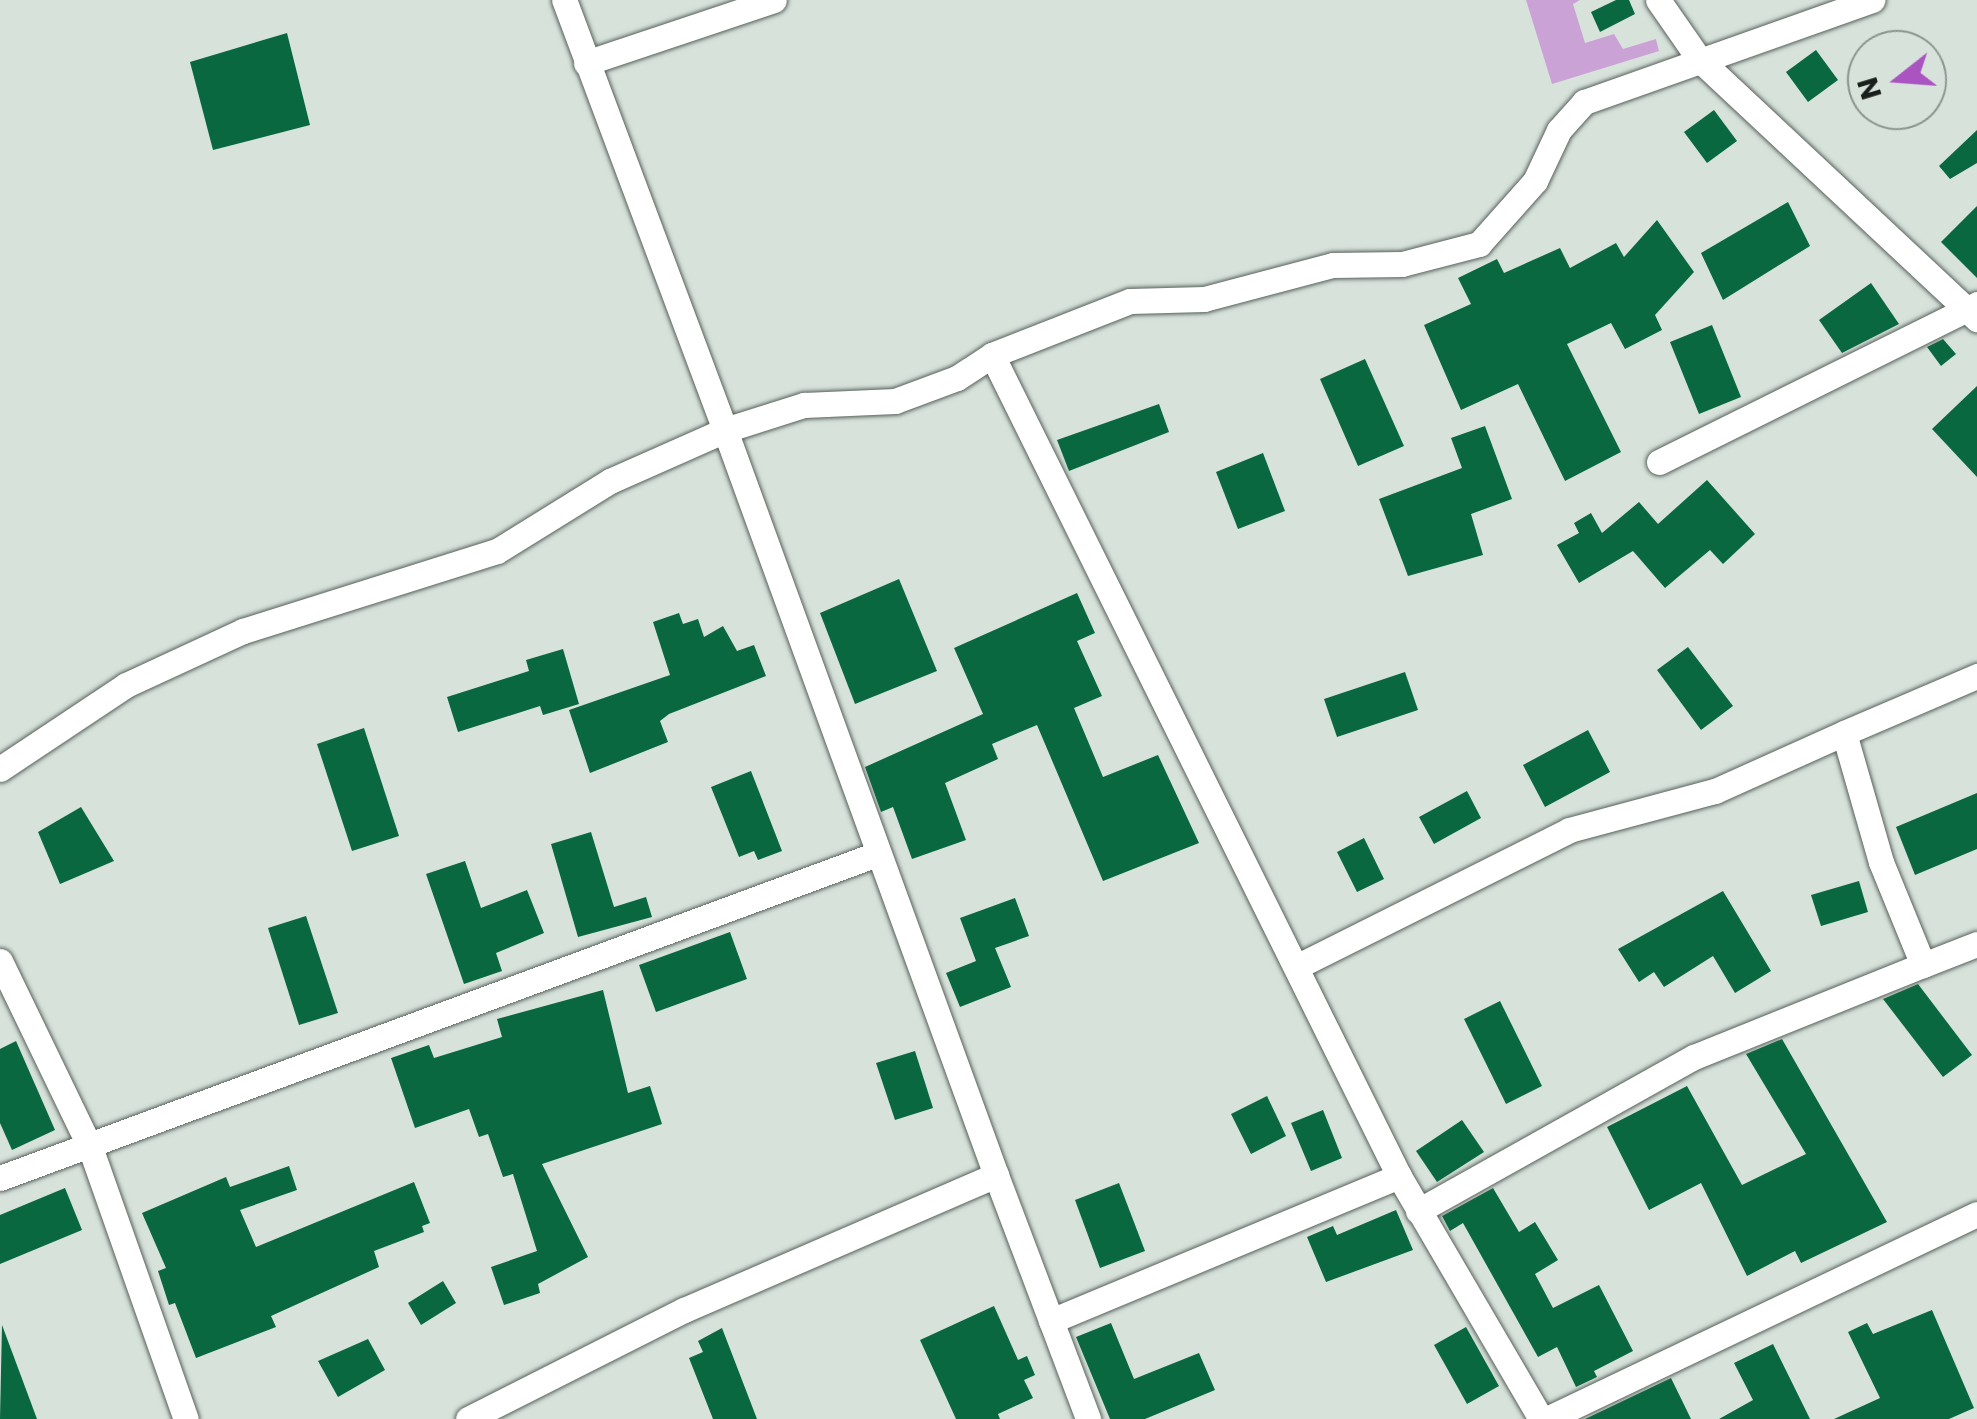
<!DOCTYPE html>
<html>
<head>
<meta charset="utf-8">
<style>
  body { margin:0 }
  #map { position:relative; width:1977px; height:1419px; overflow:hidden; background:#d7e2db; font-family:Poppins,sans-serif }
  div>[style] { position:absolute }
  .green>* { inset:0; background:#caa2d6 }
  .building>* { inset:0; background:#096840 }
  .roads { filter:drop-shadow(0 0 2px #57615b) drop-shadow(0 0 2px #57615b) }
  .minor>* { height:25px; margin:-12.5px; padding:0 12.5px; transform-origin:12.5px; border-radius:12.5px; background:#fff }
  span { translate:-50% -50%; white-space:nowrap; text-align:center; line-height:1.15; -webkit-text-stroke:10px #d7e2db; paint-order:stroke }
  .north { position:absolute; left:1847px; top:30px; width:100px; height:100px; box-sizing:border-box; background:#d7e2db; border:2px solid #8b948f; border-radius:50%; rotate:253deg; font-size:28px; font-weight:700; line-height:40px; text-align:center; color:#1a1f1c }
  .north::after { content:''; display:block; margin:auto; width:35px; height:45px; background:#aa54c2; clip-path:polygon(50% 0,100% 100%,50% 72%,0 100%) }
</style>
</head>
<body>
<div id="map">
  <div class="green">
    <div style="clip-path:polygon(1526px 0,1580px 0,1573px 4px,1585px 43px,1614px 34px,1623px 49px,1656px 39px,1659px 51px,1552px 84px)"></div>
  </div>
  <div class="building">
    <div style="clip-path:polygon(1616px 0,1629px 0,1635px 14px,1600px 32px,1591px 12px)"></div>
    <div style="clip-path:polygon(287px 33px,310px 125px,213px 150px,190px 62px)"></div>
    <div style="clip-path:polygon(1816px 50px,1838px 80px,1808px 102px,1786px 72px)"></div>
    <div style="clip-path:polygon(1714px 110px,1737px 141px,1707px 163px,1684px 132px)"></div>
    <div style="clip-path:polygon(1977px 130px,1977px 163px,1950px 179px,1939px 166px)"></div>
    <div style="clip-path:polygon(1788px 202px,1810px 246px,1723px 300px,1701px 253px)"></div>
    <div style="clip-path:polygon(1977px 206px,1977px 278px,1941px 242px)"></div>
    <div style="clip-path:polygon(1657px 220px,1694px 272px,1655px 315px,1662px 330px,1625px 349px,1611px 323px,1567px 344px,1621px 452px,1565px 481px,1518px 384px,1461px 410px,1424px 325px,1471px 304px,1458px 278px,1497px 259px,1504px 273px,1560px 248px,1570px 268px,1616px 243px,1624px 257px)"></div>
    <div style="clip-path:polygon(1871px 283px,1899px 324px,1842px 353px,1819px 320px)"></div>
    <div style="clip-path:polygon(1712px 325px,1741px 397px,1699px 414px,1670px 342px)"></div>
    <div style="clip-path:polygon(1943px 339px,1956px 354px,1941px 366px,1927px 347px)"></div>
    <div style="clip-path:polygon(1365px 359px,1404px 446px,1358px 466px,1320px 379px)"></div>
    <div style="clip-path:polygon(1977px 386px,1977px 477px,1932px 429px)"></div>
    <div style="clip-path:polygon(1159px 404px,1169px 432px,1069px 471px,1057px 440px)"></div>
    <div style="clip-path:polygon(1485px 426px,1512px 499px,1471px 514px,1483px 555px,1408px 576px,1379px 499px,1462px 468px,1451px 438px)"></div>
    <div style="clip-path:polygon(1263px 453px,1285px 511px,1238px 529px,1216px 472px)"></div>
    <div style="clip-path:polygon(1707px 480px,1755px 534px,1723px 564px,1710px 550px,1665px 588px,1633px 551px,1579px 583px,1557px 545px,1579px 533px,1574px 523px,1591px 513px,1602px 533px,1639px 502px,1658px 524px)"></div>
    <div style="clip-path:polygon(899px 579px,937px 671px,855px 704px,820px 613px)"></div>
    <div style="clip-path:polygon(1077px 593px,1095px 633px,1077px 641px,1102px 696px,1074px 708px,1103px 777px,1158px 755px,1199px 843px,1103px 881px,1037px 725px,992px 744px,998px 759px,945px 783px,966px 840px,912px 859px,893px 807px,881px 812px,865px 767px,983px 714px,954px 648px)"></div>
    <div style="clip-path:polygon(679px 613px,683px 624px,698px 619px,704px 637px,723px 626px,737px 651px,754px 645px,766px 676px,669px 714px,660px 721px,668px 742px,590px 773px,569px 710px,670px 675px,653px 622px)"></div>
    <div style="clip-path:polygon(1688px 647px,1733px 706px,1701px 730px,1657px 670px)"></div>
    <div style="clip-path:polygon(563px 649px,579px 704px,543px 715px,540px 706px,458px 732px,447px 697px,529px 671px,526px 660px)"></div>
    <div style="clip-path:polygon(1405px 672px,1418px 710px,1337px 737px,1324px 699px)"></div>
    <div style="clip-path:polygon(364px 728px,399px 836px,352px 851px,317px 744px)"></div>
    <div style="clip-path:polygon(1588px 730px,1610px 772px,1545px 807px,1523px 765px)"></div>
    <div style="clip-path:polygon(751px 771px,782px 851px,758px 860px,754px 851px,739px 857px,711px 787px)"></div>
    <div style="clip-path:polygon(1467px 791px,1481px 818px,1434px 844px,1419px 817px)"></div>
    <div style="clip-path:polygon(1977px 793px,1977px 849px,1915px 875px,1896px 827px)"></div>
    <div style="clip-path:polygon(81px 807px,114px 861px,60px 884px,38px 832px)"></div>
    <div style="clip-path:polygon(591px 832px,614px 907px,646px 897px,652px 917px,578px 937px,551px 844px)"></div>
    <div style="clip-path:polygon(1364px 838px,1384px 879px,1357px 892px,1337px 852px)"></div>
    <div style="clip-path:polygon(465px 861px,481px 908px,527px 890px,544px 933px,496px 953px,502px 971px,464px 984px,426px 874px)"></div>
    <div style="clip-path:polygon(1859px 881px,1868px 912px,1821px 926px,1811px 895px)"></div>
    <div style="clip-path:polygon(1723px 891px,1771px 971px,1735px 993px,1713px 956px,1664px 987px,1654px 972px,1639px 982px,1618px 949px)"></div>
    <div style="clip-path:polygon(1015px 898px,1029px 936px,995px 948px,1011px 987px,960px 1007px,946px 973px,976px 961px,960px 918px)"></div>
    <div style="clip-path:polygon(306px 916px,338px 1013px,299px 1025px,268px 928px)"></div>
    <div style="clip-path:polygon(730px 932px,747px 979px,656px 1012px,639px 965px)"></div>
    <div style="clip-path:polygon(1918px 984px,1972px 1055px,1943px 1077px,1883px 999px)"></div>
    <div style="clip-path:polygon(603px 990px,628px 1093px,650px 1086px,662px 1124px,542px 1164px,588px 1257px,538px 1284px,540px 1293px,504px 1305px,491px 1267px,537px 1251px,513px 1174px,503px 1177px,488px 1134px,479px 1137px,469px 1109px,415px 1128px,391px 1058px,429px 1045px,434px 1058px,502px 1037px,497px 1019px)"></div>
    <div style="clip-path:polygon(1500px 1001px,1542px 1086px,1506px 1104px,1464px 1019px)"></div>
    <div style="clip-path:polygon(1782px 1039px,1887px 1222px,1801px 1263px,1795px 1251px,1747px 1276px,1701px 1183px,1649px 1210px,1607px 1127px,1687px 1086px,1742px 1185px,1806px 1154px,1746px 1054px)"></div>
    <div style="clip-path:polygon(16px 1041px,55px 1130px,12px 1150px,0 1123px,0 1049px)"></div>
    <div style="clip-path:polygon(915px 1051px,933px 1108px,895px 1120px,876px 1063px)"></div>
    <div style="clip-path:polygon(1267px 1096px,1286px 1136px,1251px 1154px,1231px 1114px)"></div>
    <div style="clip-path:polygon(1323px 1110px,1342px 1158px,1311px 1171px,1291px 1123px)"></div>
    <div style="clip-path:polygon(1462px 1120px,1484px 1152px,1437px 1182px,1416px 1151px)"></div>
    <div style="clip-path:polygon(289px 1166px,297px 1190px,240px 1210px,256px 1247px,414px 1182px,430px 1223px,422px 1226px,424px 1232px,374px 1251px,379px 1267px,271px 1316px,276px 1327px,196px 1358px,175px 1303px,169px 1305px,158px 1271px,166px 1268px,142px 1213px,226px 1177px,230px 1187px)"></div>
    <div style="clip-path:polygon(1119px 1183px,1145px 1251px,1100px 1268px,1075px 1200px)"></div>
    <div style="clip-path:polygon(65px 1188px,82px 1230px,0 1264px,0 1215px)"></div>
    <div style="clip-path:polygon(1493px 1188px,1519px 1232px,1535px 1222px,1558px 1260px,1535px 1274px,1553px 1308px,1599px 1285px,1633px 1351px,1594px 1371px,1597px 1377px,1576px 1387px,1557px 1347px,1538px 1357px,1463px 1223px,1450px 1231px,1442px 1216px)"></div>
    <div style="clip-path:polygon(1396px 1210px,1413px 1250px,1326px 1282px,1307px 1237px,1333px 1226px,1337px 1235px)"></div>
    <div style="clip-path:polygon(443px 1281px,456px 1303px,421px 1325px,408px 1303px)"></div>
    <div style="clip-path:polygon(994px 1306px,1018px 1360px,1027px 1356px,1035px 1375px,1024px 1380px,1033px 1398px,998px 1414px,1000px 1419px,956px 1419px,920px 1340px)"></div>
    <div style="clip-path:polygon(1932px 1310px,1974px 1408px,1949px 1419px,1834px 1419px,1880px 1398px,1848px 1332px,1867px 1323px,1873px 1334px)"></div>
    <div style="clip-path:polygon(1111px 1323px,1134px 1379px,1199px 1353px,1215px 1390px,1145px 1419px,1110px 1419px,1076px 1337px)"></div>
    <div style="clip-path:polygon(2px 1325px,37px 1419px,0 1419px)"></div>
    <div style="clip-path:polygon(1466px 1327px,1499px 1386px,1467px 1404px,1434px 1345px)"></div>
    <div style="clip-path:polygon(722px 1328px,757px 1419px,713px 1419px,689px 1358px,703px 1352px,698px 1341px)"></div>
    <div style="clip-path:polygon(368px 1339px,385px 1370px,338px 1397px,318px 1361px)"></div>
    <div style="clip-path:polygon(1773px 1344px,1810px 1419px,1719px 1419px,1753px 1400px,1734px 1363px)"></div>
    <div style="clip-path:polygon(1671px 1378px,1691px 1419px,1585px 1419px)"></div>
  </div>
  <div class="roads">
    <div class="minor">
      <div style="left:1658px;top:0;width:72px;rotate:55.2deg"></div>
      <div style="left:1699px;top:59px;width:381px;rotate:43.1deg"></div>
      <div style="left:586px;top:63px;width:198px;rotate:-18.5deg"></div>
      <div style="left:992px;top:355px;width:148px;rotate:-21.4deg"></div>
      <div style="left:1130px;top:301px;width:74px;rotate:-1.5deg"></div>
      <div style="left:1204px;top:299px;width:133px;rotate:-14.8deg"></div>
      <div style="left:1333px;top:265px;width:69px;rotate:-0.8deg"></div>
      <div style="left:1402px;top:264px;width:80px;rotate:-14.6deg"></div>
      <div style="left:1479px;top:244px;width:84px;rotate:-48.4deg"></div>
      <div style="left:1535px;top:181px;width:56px;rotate:-64.8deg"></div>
      <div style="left:1559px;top:130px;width:38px;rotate:-48deg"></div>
      <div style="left:1584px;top:102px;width:306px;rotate:-19.5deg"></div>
      <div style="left:1659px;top:462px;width:355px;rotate:-26.4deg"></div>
      <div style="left:0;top:769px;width:151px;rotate:-33.7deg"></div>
      <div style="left:126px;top:685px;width:129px;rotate:-24.8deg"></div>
      <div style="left:243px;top:631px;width:266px;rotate:-17.5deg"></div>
      <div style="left:497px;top:551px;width:133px;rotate:-31.8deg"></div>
      <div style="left:610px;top:481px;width:126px;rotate:-23.9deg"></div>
      <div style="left:725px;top:430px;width:459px;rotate:-110.5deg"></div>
      <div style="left:0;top:961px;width:207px;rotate:64.2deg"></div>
      <div style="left:90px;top:1147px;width:288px;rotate:70.6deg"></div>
      <div style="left:1923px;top:965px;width:58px;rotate:-21.3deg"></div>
      <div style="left:1298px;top:966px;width:303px;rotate:-26.6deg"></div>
      <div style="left:1569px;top:830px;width:151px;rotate:-15deg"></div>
      <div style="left:1715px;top:791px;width:141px;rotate:-24.2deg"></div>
      <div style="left:996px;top:1175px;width:793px;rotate:-109.99deg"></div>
      <div style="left:725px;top:430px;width:83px;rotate:-17.6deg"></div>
      <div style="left:804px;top:405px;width:91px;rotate:-2.5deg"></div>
      <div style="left:895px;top:401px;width:66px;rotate:-20.4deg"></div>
      <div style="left:957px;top:378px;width:42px;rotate:-33.3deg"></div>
      <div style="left:992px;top:355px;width:916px;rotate:63.63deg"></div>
      <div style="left:1399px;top:1176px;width:281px;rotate:59.7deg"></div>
      <div style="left:0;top:1178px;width:935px;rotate:-20.28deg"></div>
      <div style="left:1418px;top:1211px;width:316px;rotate:-29.2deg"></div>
      <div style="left:1694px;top:1057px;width:247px;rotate:-21.9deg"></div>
      <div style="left:1923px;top:965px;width:111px;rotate:-112.2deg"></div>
      <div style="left:1881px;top:862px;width:134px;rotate:-106deg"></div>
      <div style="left:1844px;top:733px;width:145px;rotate:-23.2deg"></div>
      <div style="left:1051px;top:1321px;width:377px;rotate:-22.6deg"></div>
      <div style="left:468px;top:1419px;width:242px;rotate:-26.8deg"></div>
      <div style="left:684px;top:1310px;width:340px;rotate:-23.4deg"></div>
      <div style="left:996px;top:1175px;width:261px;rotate:69.3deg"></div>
      <div style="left:1547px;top:1419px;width:476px;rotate:-25.5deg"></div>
    </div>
  </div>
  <div class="north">N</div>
</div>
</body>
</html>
